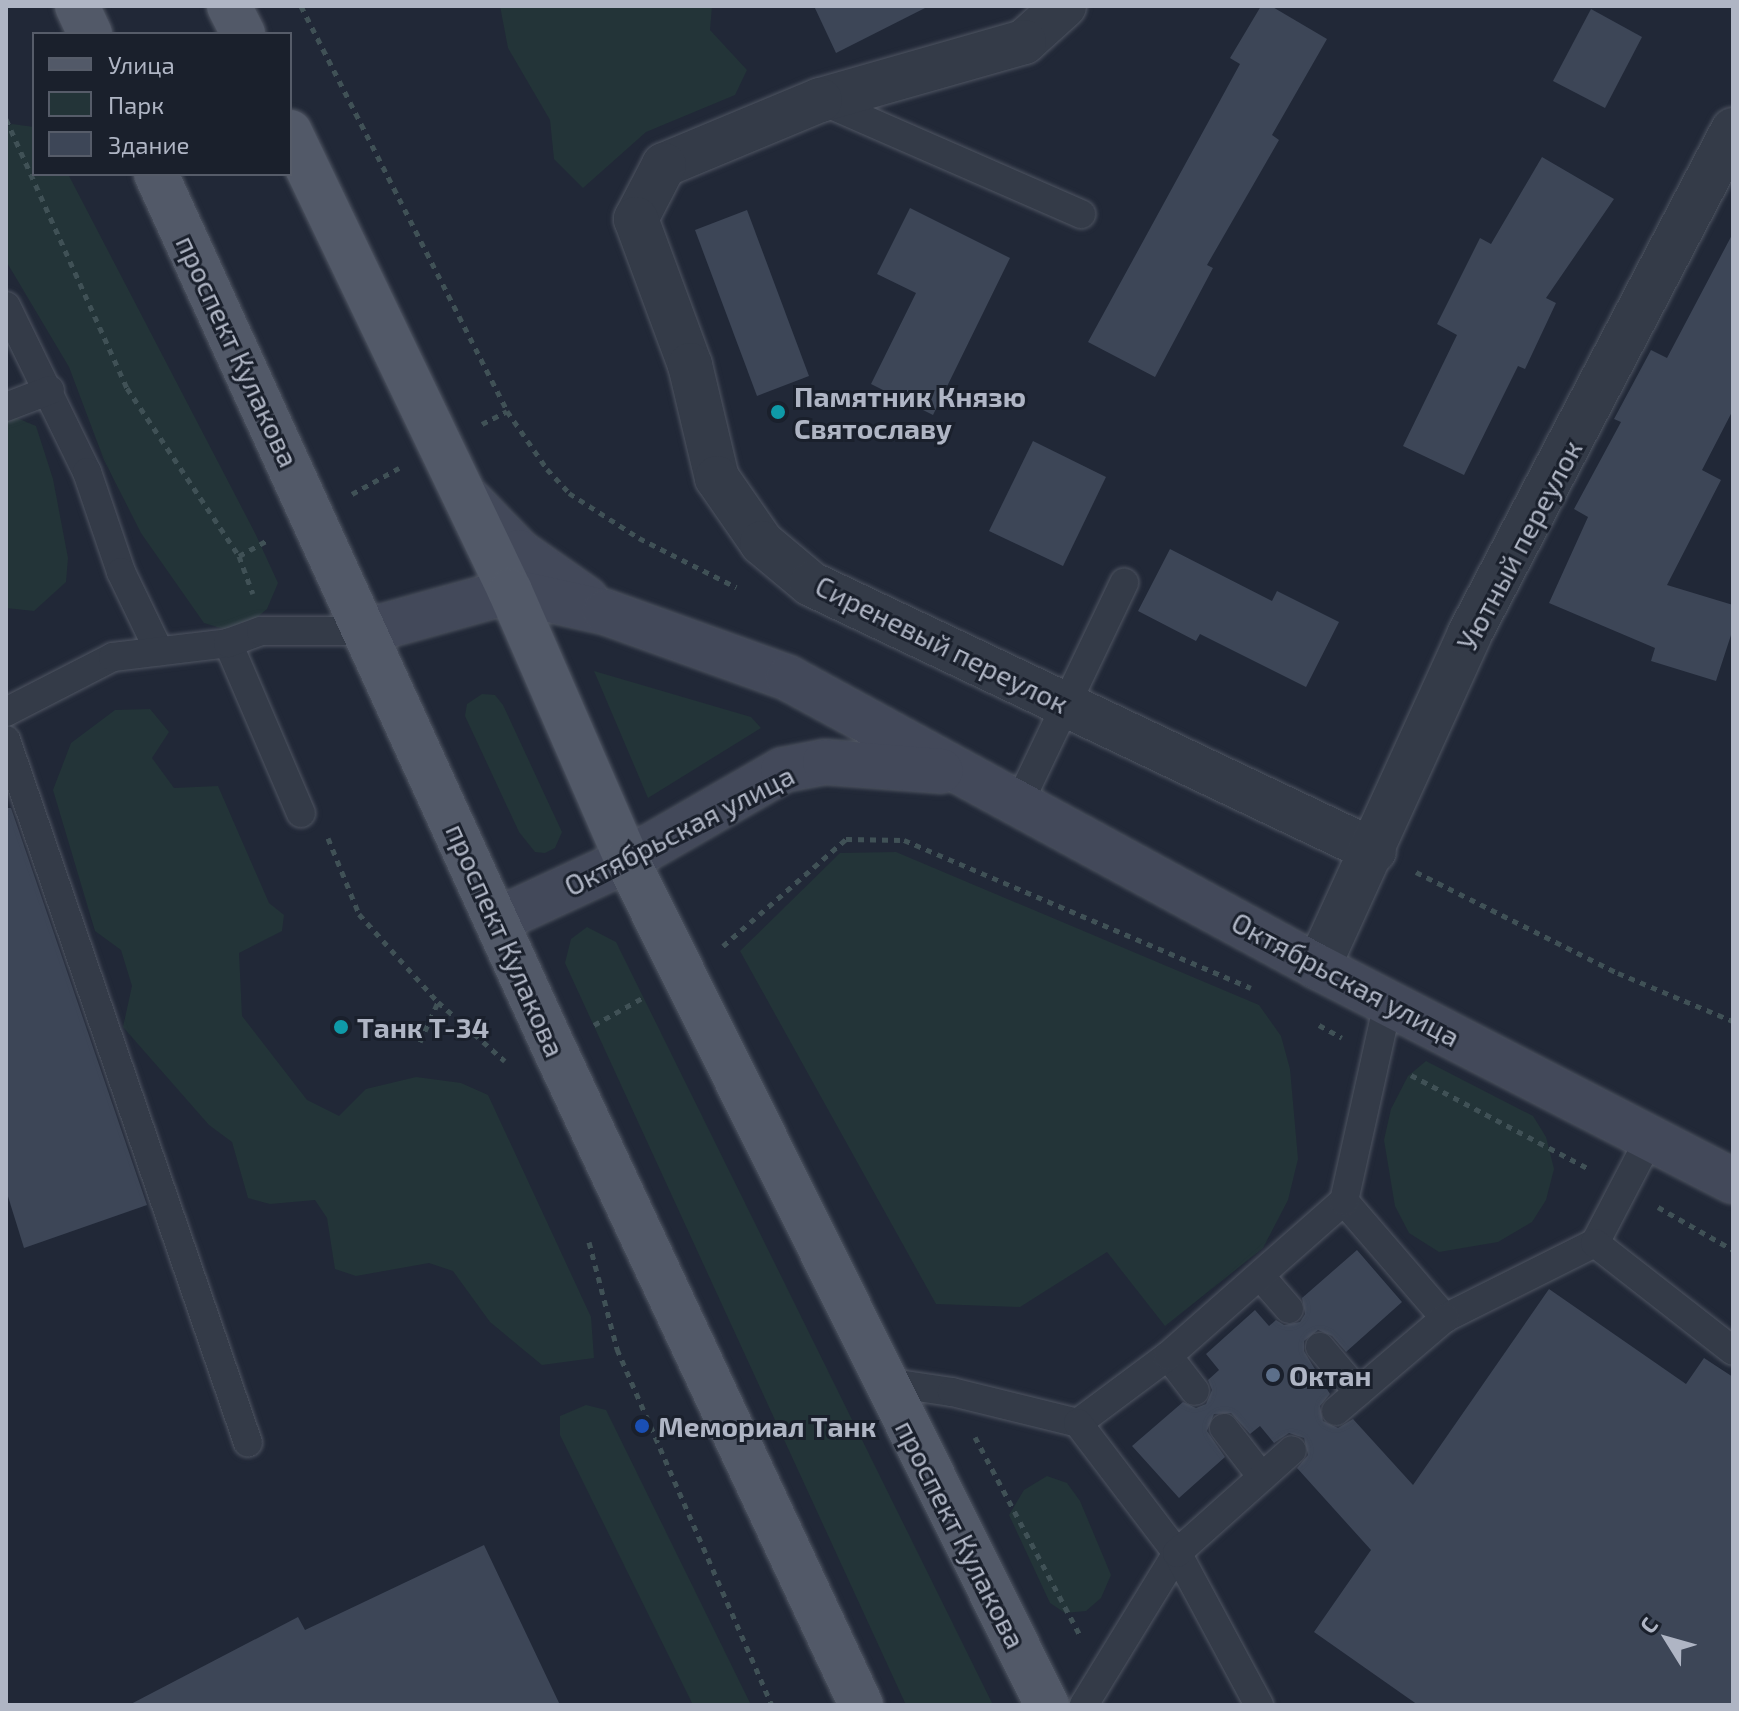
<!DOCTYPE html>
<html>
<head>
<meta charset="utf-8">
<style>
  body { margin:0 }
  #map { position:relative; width:1739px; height:1711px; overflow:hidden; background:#212837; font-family:"Exo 2",sans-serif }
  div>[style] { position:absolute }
  .green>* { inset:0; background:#233438 }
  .building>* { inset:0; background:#3d4657 }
  .path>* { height:5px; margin-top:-2.5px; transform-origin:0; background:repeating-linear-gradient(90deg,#405156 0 6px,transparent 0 12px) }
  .roads { filter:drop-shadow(0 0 2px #4f5562) drop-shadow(0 0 2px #4f5562) }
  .lane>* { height:28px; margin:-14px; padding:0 14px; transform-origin:14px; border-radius:14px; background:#343b48 }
  .street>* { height:44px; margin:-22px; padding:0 22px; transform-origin:22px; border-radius:22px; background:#343b48 }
  .secondary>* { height:44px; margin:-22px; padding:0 22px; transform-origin:22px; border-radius:22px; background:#43495a }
  .primary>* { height:44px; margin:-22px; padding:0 22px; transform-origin:22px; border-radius:22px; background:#525968 }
  .dots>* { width:22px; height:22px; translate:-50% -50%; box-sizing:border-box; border:4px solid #1a202c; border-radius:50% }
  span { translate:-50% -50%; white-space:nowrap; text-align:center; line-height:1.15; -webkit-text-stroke:6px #1a202c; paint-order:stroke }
  .street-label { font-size:28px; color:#afb5c4 }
  .poi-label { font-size:28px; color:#afb5c4; font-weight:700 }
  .left { translate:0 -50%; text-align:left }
  .frame { position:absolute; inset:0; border:8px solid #afb5c4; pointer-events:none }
  .legend { position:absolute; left:32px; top:32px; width:260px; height:144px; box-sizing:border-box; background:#1a202c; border:2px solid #565c69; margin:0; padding:10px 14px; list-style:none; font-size:24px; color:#afb5c4 }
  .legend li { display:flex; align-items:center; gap:16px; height:40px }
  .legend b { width:40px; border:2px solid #565c69 }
  .north { position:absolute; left:1627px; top:1599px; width:80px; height:80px; -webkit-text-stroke:6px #1a202c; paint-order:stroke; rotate:307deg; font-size:22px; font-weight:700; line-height:32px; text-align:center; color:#afb5c4 }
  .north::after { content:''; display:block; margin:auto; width:28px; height:36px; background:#afb5c4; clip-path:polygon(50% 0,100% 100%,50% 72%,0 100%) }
</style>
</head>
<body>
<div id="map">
  <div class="green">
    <div style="clip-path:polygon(500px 6px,712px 6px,710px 30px,747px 70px,735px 95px,646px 132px,583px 188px,554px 159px,550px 120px,508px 48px)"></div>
    <div style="clip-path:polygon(12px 124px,34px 127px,34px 174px,68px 174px,255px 533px,278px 583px,267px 609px,247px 626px,224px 629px,204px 623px,141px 533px,104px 460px,69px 367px,6px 261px,6px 127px)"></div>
    <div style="clip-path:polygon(12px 416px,36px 426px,53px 479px,68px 558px,66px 582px,34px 611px,6px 608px,6px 420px)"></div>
    <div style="clip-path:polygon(594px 671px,751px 717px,761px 728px,648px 798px)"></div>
    <div style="clip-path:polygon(482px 694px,495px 695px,503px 705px,562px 832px,555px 848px,545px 853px,535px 852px,519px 832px,465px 716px,467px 704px)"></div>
    <div style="clip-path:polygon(150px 709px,169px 732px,152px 758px,174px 788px,218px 786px,269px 903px,284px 915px,282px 931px,239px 953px,242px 1016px,307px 1100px,339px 1116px,366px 1089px,416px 1077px,461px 1083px,488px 1095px,591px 1317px,594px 1358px,542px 1365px,490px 1322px,453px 1271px,429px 1263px,356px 1276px,335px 1269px,327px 1218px,315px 1200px,270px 1204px,248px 1198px,232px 1142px,209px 1125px,123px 1027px,132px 986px,121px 950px,95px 931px,53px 790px,71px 743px,115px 710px)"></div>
    <div style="clip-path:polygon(896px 852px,1259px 1005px,1281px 1036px,1290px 1069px,1298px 1159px,1288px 1200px,1263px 1248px,1165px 1326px,1107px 1252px,1020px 1307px,936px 1304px,740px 951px,840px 853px)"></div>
    <div style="clip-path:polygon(587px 927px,616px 942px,993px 1705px,906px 1705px,565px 963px,571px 939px)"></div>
    <div style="clip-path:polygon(1426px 1061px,1533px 1116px,1546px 1137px,1554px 1169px,1546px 1200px,1532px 1222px,1498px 1242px,1439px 1252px,1409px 1233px,1395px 1206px,1384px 1140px,1391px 1109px,1408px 1076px)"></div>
    <div style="clip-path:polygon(586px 1405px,606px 1410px,751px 1705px,693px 1705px,560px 1435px,560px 1416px)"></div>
    <div style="clip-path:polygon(1047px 1476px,1067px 1483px,1080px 1501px,1111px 1575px,1101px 1598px,1086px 1611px,1065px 1613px,1050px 1603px,1009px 1515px,1024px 1490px)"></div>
  </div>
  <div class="building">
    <div style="clip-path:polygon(814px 6px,929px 6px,836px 53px)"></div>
    <div style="clip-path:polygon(1261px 6px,1271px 6px,1327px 39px,1272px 135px,1279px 140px,1207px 265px,1213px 268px,1155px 377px,1088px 342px,1240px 64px,1230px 58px)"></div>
    <div style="clip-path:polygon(1591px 9px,1642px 37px,1605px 108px,1553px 81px)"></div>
    <div style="clip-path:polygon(1542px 157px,1614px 199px,1546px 298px,1556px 303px,1525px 369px,1518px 366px,1464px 475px,1403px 446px,1457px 335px,1437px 324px,1480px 238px,1491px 244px)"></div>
    <div style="clip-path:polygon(910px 208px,1010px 258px,933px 415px,871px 384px,916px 293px,877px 274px)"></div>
    <div style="clip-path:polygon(747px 210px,809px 376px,757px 396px,695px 230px)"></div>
    <div style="clip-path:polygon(1733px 233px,1733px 410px,1702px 470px,1721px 480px,1667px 585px,1733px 605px,1733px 629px,1716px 681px,1651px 661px,1655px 648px,1549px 603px,1588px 517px,1574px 509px,1621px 422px,1614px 419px,1651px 350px,1667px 358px)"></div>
    <div style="clip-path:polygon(1033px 441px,1106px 477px,1063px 566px,989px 531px)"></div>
    <div style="clip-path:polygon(1170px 549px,1272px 601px,1277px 591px,1339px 622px,1306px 687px,1200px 634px,1196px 641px,1138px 611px)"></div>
    <div style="clip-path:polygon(6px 808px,11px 808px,147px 1205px,24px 1248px,6px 1190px)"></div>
    <div style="clip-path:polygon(1357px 1250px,1402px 1302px,1346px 1352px,1332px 1336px,1318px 1330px,1304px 1341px,1304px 1351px,1330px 1394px,1320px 1406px,1323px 1421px,1338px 1428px,1353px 1419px,1413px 1485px,1549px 1289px,1686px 1384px,1704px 1358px,1733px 1377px,1733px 1705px,1418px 1705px,1314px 1632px,1371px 1550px,1297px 1468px,1308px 1455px,1304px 1438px,1289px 1433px,1274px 1443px,1260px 1426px,1250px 1434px,1231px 1413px,1214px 1414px,1207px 1431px,1225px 1457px,1179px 1498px,1132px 1446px,1183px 1402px,1196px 1408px,1206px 1404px,1212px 1390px,1208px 1380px,1219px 1370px,1206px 1354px,1255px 1310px,1269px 1326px,1276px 1320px,1284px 1325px,1300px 1322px,1305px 1314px,1302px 1298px)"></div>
    <div style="clip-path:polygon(484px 1545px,560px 1705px,129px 1705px,298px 1617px,305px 1630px)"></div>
  </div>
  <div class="path">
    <div style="left:301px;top:6px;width:454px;rotate:63deg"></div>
    <div style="left:507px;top:411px;width:70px;rotate:55.4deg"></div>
    <div style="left:547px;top:469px;width:33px;rotate:47deg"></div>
    <div style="left:569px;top:493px;width:83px;rotate:32.7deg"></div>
    <div style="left:639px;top:538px;width:109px;rotate:26.8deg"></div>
    <div style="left:6px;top:119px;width:295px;rotate:65.8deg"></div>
    <div style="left:127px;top:388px;width:202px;rotate:56.3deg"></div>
    <div style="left:239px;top:556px;width:40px;rotate:69.8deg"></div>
    <div style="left:482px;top:424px;width:28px;rotate:-27deg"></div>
    <div style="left:352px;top:494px;width:54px;rotate:-29deg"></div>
    <div style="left:239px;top:556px;width:35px;rotate:-29deg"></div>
    <div style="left:328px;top:838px;width:82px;rotate:67.8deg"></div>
    <div style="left:359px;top:914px;width:118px;rotate:48.1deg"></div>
    <div style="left:438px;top:1002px;width:89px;rotate:41.4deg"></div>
    <div style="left:1416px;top:872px;width:226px;rotate:26.6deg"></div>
    <div style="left:1618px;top:973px;width:125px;rotate:22.7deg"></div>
    <div style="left:723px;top:946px;width:163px;rotate:-41deg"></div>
    <div style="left:846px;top:839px;width:58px;rotate:1deg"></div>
    <div style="left:904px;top:840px;width:377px;rotate:23.1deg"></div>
    <div style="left:594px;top:1025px;width:57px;rotate:-29.2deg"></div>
    <div style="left:1319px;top:1025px;width:26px;rotate:29deg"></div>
    <div style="left:420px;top:1042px;width:44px;rotate:-65.8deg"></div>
    <div style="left:1411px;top:1075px;width:201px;rotate:27.8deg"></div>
    <div style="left:1658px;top:1207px;width:86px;rotate:29.8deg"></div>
    <div style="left:589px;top:1242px;width:111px;rotate:75.3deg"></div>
    <div style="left:617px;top:1349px;width:388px;rotate:66.5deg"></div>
    <div style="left:975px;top:1437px;width:226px;rotate:62.1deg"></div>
  </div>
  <div class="roads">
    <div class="lane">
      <div style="left:820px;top:100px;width:285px;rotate:23.6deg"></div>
      <div style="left:6px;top:306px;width:185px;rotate:64deg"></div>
      <div style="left:87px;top:472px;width:106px;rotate:71.2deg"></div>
      <div style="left:121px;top:572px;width:88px;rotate:64.3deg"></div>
      <div style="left:6px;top:407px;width:47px;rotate:-21.1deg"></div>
      <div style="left:228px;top:643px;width:185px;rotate:66.8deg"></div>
      <div style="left:6px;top:712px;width:120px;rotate:-27.2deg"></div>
      <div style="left:113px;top:657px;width:116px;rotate:-6.9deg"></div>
      <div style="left:228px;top:643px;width:35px;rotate:-20deg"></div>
      <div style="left:261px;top:631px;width:106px"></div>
      <div style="left:6px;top:740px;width:743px;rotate:71deg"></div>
      <div style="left:1020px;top:801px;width:242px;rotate:-64.5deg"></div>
      <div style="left:1344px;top:1201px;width:155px;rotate:49.2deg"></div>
      <div style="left:1445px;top:1318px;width:168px;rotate:-26.6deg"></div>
      <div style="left:1595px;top:1243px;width:119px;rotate:-62.4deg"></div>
      <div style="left:1595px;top:1243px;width:175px;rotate:38deg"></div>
      <div style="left:1262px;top:1278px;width:41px;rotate:48.9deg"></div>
      <div style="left:1320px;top:1347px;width:59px;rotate:49.8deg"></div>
      <div style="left:1168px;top:1356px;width:44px;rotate:52.4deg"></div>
      <div style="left:885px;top:1382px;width:68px;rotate:8.5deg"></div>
      <div style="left:952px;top:1392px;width:130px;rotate:13.8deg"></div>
      <div style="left:1078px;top:1423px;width:112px;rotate:-36.7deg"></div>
      <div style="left:1168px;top:1356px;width:235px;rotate:-41.4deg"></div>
      <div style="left:1344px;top:1201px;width:204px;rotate:-77.5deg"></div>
      <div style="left:1336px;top:1411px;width:143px;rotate:-40.5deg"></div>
      <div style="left:1078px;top:1423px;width:163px;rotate:52.7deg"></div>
      <div style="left:1177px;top:1553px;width:178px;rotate:121.5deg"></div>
      <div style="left:1224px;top:1428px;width:62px;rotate:52.2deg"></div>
      <div style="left:1259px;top:1705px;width:173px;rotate:-118.3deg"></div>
      <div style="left:1177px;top:1553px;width:154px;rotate:-41.8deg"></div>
    </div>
    <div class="street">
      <div style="left:1064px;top:6px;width:54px;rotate:138deg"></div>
      <div style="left:1024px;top:42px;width:212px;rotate:164.1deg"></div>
      <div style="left:820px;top:100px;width:169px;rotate:157.4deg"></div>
      <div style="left:664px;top:165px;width:61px;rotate:117.4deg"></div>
      <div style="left:636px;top:219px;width:156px;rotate:69.7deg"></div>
      <div style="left:690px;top:365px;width:116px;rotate:76.6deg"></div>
      <div style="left:717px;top:478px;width:79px;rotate:55.3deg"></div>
      <div style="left:762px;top:543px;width:64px;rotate:39.9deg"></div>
      <div style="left:811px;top:584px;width:623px;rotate:25.37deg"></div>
      <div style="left:1318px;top:967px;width:365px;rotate:-65.5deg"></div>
      <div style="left:1469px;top:635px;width:570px;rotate:-62.4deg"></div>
    </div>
    <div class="secondary">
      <div style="left:471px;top:502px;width:69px;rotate:46.2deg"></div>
      <div style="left:519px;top:552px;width:82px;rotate:35deg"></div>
      <div style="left:367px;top:631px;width:148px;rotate:-15.6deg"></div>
      <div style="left:510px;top:591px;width:97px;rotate:12.5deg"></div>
      <div style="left:605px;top:612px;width:195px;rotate:19.8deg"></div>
      <div style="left:788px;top:678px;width:604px;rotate:28.6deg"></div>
      <div style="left:1318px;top:967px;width:467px;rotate:27.3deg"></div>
      <div style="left:498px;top:920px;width:142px;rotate:-24.9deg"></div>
      <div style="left:627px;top:860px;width:180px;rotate:-30deg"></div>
      <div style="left:783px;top:770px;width:43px;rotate:-10.8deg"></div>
      <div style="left:825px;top:762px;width:116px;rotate:4.4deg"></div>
    </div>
    <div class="primary">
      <div style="left:77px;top:6px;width:31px;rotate:65deg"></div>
      <div style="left:229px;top:6px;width:31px;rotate:63deg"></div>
      <div style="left:290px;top:132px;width:509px;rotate:64.39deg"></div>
      <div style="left:510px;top:591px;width:293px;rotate:66.5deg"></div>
      <div style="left:627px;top:860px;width:944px;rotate:63.57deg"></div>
      <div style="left:156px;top:174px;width:960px;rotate:65.52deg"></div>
      <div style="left:554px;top:1048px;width:725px;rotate:64.95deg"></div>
    </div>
  </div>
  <div class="dots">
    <div style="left:778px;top:412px;background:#0f9aa8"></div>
    <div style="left:341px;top:1027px;background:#0f9aa8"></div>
    <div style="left:1273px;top:1375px;background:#5c6f8a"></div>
    <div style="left:642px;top:1426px;background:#1a4fb4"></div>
  </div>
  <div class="street-label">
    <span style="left:238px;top:351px;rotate:65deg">проспект Кулакова</span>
    <span style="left:1519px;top:545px;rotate:-62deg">Уютный переулок</span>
    <span style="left:942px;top:644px;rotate:26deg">Сиреневый переулок</span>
    <span style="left:679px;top:830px;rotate:-27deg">Октябрьская улица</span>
    <span style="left:506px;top:940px;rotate:66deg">проспект Кулакова</span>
    <span style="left:1346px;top:979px;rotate:28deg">Октябрьская улица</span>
    <span style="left:961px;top:1534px;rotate:63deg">проспект Кулакова</span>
  </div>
  <div class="poi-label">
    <span class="left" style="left:794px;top:412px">Памятник Князю<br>Святославу</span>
    <span class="left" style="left:357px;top:1027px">Танк Т-34</span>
    <span class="left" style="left:1289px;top:1375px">Октан</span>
    <span class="left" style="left:658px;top:1426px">Мемориал Танк</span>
  </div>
  <div class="frame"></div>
  <ul class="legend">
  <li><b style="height:10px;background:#525968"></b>Улица</li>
  <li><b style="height:22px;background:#233438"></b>Парк</li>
  <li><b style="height:22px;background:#3d4657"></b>Здание</li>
  </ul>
  <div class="north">С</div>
</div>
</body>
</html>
